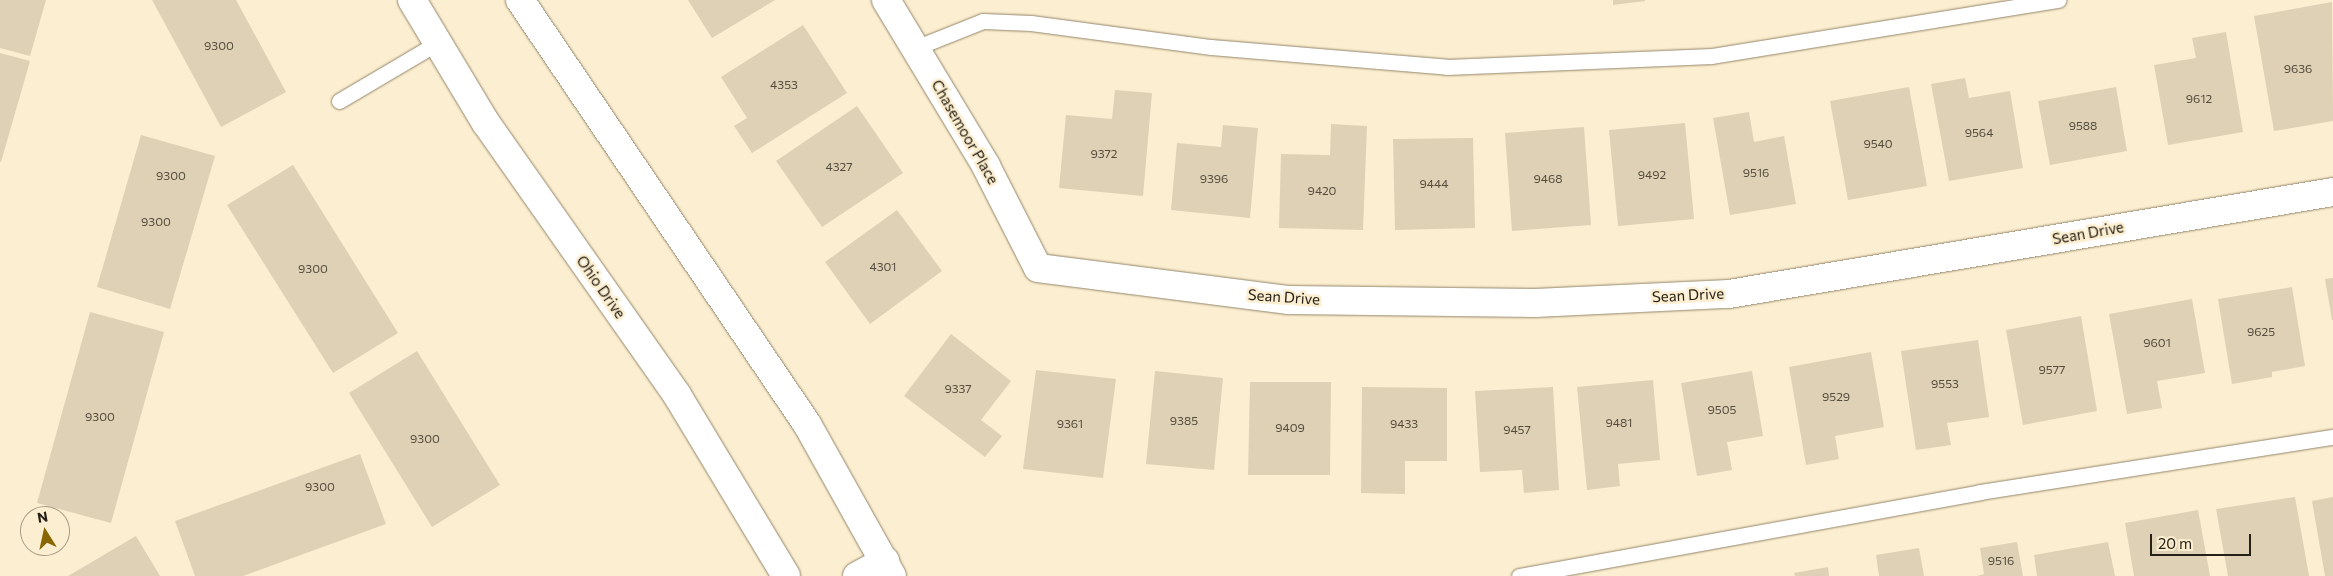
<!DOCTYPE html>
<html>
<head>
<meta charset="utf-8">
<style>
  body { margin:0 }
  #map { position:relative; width:2333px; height:576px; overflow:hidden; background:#fceed0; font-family:Commissioner,sans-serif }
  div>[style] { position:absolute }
  .building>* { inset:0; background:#dfd1b5 }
  .roads { filter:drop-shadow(0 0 1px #93866b) drop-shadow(0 0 1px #93866b) }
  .lane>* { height:15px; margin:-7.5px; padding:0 7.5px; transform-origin:7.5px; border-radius:7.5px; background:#fff }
  .street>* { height:28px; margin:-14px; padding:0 14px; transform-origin:14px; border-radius:14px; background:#fff }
  .secondary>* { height:28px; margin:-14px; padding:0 14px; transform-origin:14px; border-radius:14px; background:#fff }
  span { translate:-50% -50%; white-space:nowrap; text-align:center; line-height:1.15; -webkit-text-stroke:5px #fceed0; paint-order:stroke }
  .number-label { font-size:12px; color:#544d3e }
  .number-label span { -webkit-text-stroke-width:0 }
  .street-label { font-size:15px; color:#262116 }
  .north { position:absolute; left:20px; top:506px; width:50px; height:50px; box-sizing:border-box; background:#fceed0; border:1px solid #a69c86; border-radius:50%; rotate:350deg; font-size:14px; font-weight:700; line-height:20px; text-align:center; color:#262116 }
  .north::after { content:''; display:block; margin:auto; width:18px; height:22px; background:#886601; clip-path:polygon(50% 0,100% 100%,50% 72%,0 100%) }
  .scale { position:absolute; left:2150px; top:534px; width:101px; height:22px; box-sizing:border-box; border:2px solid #262116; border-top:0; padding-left:6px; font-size:15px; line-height:18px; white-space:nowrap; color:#262116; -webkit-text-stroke:4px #fceed0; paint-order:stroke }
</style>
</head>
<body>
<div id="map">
  <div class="building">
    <div style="clip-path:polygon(0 0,46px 0,30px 56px,0 48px)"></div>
    <div style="clip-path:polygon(152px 0,236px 0,286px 92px,221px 127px)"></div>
    <div style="clip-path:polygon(688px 0,775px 0,712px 38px)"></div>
    <div style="clip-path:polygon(1613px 0,1645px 0,1645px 1px,1613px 5px)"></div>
    <div style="clip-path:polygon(2332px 2px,2333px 121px,2274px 131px,2254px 16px)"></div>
    <div style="clip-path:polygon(803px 25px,847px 93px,752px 153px,734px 126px,747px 118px,721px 77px)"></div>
    <div style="clip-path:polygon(2226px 32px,2243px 132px,2168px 145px,2154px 65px,2196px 58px,2192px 38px)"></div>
    <div style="clip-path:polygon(0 53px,30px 61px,1px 162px,0 162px)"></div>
    <div style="clip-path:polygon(1965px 78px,1969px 98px,2010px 91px,2023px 168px,1949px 181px,1931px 84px)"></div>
    <div style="clip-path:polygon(1909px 87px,1927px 186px,1848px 200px,1830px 101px)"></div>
    <div style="clip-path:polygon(2116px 87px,2127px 151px,2050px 165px,2038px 101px)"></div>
    <div style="clip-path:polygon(1115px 90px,1152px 93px,1143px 196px,1059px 188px,1066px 115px,1112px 119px)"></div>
    <div style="clip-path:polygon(857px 106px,903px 173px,822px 227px,776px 161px)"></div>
    <div style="clip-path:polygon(1749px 112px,1754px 142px,1784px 136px,1796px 204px,1730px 215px,1713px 118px)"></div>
    <div style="clip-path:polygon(1685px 123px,1694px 219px,1618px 226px,1609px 130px)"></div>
    <div style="clip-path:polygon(1331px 124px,1367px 126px,1363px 230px,1279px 228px,1281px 154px,1330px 155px)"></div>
    <div style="clip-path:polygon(1223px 125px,1258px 128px,1250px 218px,1171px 210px,1177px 143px,1221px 147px)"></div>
    <div style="clip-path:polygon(1584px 127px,1591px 225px,1512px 231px,1505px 133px)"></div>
    <div style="clip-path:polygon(141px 135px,215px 156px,170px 309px,97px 287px)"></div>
    <div style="clip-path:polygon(1473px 138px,1475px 228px,1395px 230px,1393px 139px)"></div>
    <div style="clip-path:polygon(293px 165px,398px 333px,333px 373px,227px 205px)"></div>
    <div style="clip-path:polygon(897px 210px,942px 271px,870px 324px,825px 262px)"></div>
    <div style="clip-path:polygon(2333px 278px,2333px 320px,2332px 320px,2325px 279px)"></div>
    <div style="clip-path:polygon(2292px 287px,2305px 366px,2272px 372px,2272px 377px,2232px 384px,2218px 299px)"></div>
    <div style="clip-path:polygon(2192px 299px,2205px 373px,2157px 381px,2162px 408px,2127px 414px,2109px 314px)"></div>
    <div style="clip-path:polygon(90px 312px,164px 332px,111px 523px,37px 503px)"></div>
    <div style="clip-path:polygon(2081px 316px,2097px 411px,2023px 425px,2006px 330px)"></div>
    <div style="clip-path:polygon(951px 334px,1011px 381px,981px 420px,1002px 436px,985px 457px,904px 396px)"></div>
    <div style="clip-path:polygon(1978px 340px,1989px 417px,1947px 423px,1951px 445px,1916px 450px,1901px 351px)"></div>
    <div style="clip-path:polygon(417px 351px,500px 485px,432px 527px,349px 393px)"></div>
    <div style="clip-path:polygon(1871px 352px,1884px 427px,1835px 436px,1839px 459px,1806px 465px,1789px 367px)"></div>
    <div style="clip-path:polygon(1036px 370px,1116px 379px,1103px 478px,1023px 469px)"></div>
    <div style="clip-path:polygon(1155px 371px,1223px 378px,1214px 470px,1146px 464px)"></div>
    <div style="clip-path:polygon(1752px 371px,1763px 436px,1727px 442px,1732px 470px,1697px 476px,1681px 383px)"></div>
    <div style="clip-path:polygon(1653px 380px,1660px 460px,1618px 464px,1620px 486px,1587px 490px,1577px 387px)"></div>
    <div style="clip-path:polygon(1250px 382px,1331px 382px,1330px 475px,1248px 475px)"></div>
    <div style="clip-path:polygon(1362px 387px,1447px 388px,1447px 461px,1405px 461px,1405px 494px,1361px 493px)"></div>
    <div style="clip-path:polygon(1553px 387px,1559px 490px,1524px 493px,1522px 470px,1480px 472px,1475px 391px)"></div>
    <div style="clip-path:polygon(360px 454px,386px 524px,243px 576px,195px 576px,175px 521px)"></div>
    <div style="clip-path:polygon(2295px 497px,2309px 576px,2228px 576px,2216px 509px)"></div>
    <div style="clip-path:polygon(2333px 497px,2333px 576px,2325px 576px,2312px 501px)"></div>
    <div style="clip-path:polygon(2198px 510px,2210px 576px,2134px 576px,2125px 523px)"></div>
    <div style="clip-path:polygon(136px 536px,160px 576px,68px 576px)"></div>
    <div style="clip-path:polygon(2017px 542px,2023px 576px,1977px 576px,1984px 574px,1980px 548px)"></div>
    <div style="clip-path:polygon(2108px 542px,2115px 576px,2037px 576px,2034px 555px)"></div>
    <div style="clip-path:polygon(1919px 548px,1924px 576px,1879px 576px,1876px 555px)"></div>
    <div style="clip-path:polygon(1828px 567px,1829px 576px,1795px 576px,1794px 573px)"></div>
  </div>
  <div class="roads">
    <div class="lane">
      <div style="left:915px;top:48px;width:73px;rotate:-21.7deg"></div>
      <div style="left:983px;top:21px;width:48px;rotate:2.4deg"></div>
      <div style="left:1031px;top:23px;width:182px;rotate:7.6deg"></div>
      <div style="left:1211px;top:47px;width:237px;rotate:4.8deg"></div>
      <div style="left:1447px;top:67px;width:265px;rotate:-2.4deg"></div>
      <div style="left:1712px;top:56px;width:351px;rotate:-9.2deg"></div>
      <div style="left:339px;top:101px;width:114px;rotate:-30.6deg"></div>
      <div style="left:1519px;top:576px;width:469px;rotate:-10.3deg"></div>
      <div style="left:1980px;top:492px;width:357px;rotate:-8.9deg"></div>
    </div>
    <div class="street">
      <div style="left:886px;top:0;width:194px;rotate:58.9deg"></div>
      <div style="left:986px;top:166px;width:114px;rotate:63deg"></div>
      <div style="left:1038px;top:268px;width:253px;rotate:7.3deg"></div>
      <div style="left:1289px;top:300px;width:246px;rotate:0.7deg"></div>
      <div style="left:1535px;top:303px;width:194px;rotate:-2.7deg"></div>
      <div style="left:1729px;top:294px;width:613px;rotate:-9.59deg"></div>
    </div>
    <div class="secondary">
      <div style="left:412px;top:0;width:144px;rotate:59deg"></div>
      <div style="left:486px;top:123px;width:332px;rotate:54.9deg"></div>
      <div style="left:677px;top:395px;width:211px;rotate:58.9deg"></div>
      <div style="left:520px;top:0;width:512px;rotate:55.91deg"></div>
      <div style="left:807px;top:424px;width:174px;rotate:60.8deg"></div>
      <div style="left:857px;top:576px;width:32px;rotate:-28deg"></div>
    </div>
  </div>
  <div class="number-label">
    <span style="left:219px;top:46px">9300</span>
    <span style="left:2298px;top:69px">9636</span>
    <span style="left:784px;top:85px">4353</span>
    <span style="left:2199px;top:99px">9612</span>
    <span style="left:2083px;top:126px">9588</span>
    <span style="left:1979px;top:133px">9564</span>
    <span style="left:1878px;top:144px">9540</span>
    <span style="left:1104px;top:154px">9372</span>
    <span style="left:839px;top:167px">4327</span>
    <span style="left:1756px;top:173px">9516</span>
    <span style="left:1652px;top:175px">9492</span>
    <span style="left:171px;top:176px">9300</span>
    <span style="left:1214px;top:179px">9396</span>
    <span style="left:1548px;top:179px">9468</span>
    <span style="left:1434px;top:184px">9444</span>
    <span style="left:1322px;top:191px">9420</span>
    <span style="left:156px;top:222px">9300</span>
    <span style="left:883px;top:267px">4301</span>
    <span style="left:313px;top:269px">9300</span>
    <span style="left:2261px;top:332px">9625</span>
    <span style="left:2157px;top:343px">9601</span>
    <span style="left:2052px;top:370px">9577</span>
    <span style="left:1945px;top:384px">9553</span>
    <span style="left:958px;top:389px">9337</span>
    <span style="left:1836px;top:397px">9529</span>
    <span style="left:1722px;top:410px">9505</span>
    <span style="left:100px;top:417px">9300</span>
    <span style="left:1184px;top:421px">9385</span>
    <span style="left:1619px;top:423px">9481</span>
    <span style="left:1070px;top:424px">9361</span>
    <span style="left:1404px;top:424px">9433</span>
    <span style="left:1290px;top:428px">9409</span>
    <span style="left:1517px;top:430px">9457</span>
    <span style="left:425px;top:439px">9300</span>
    <span style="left:320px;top:487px">9300</span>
    <span style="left:2001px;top:561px">9516</span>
  </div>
  <div class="street-label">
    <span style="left:965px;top:132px;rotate:60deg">Chasemoor Place</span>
    <span style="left:2088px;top:233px;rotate:-10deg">Sean Drive</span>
    <span style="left:601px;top:287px;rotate:55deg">Ohio Drive</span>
    <span style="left:1688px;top:295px;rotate:-3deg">Sean Drive</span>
    <span style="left:1284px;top:297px;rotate:4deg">Sean Drive</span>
  </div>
  <div class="north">N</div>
  <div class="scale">20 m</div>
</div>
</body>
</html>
